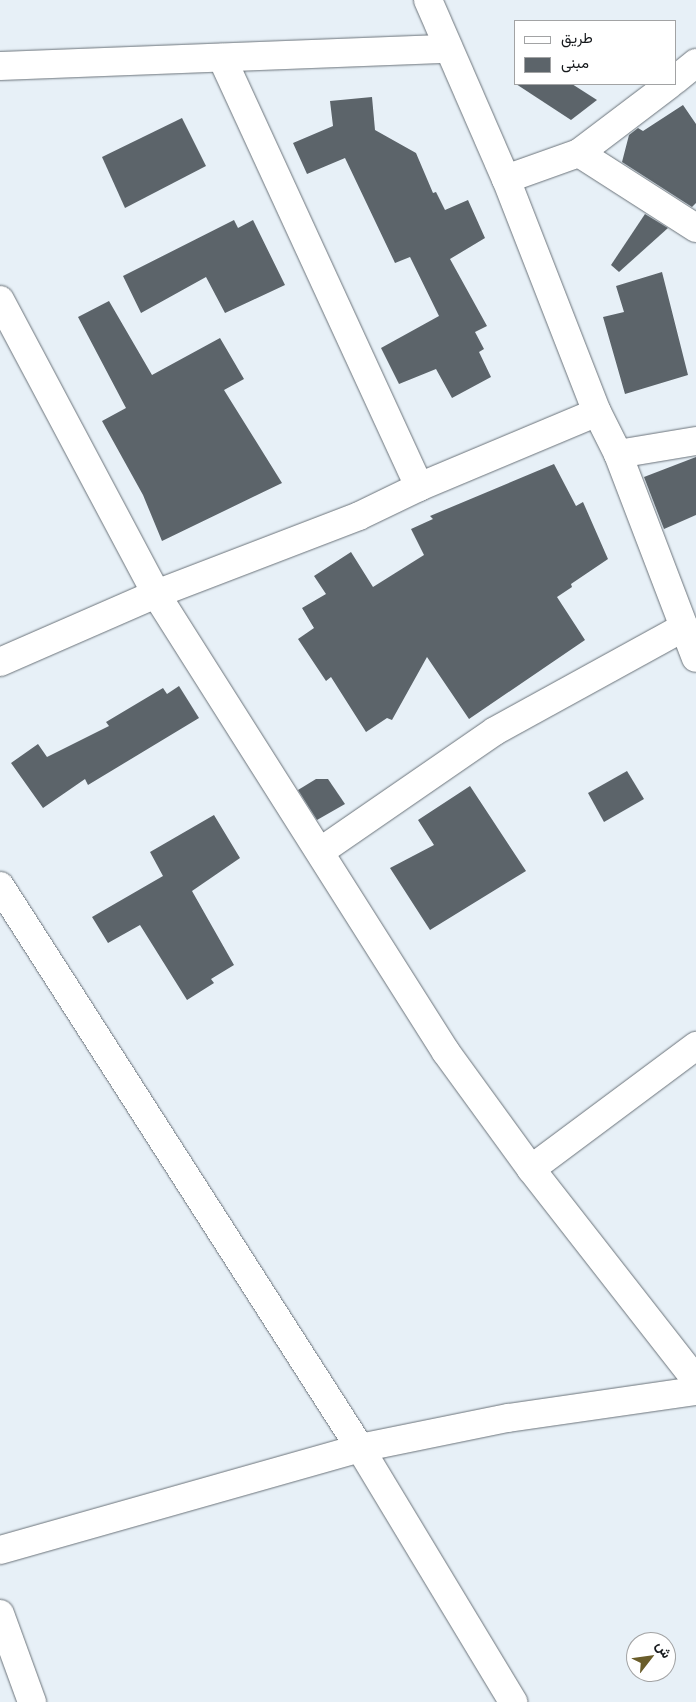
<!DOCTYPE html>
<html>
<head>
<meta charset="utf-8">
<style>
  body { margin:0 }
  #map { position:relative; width:696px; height:1702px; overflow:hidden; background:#e7f0f7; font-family:"Varela Round",Vazirmatn,sans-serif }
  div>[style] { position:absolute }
  .building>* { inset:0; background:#5c646a }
  .roads { filter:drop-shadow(0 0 1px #6b737a) drop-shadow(0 0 1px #6b737a) }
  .minor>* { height:28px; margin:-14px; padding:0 14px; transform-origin:14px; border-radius:14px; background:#fff }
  span { translate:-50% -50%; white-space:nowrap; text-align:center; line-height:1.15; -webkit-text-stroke:5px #fff; paint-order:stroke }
  .legend { position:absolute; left:514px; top:20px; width:162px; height:65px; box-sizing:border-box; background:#fff; border:1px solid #a2a3a4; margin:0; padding:6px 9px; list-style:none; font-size:15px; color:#16191c }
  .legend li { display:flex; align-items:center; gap:10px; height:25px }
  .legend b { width:25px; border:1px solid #a2a3a4 }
  .north { position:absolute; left:626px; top:1632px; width:50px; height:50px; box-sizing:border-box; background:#fff; border:1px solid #a2a3a4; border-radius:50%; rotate:60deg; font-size:14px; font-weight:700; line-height:20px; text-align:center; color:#16191c }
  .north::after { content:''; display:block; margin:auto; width:18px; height:22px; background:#6a5d2a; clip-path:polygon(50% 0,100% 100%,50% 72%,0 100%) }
</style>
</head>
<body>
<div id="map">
  <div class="building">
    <div style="clip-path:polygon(516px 84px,572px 84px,597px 100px,571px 120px)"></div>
    <div style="clip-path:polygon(372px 97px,375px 130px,416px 153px,433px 193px,436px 192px,445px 210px,468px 200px,485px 238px,450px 259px,487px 326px,475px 332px,484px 349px,479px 352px,491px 377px,452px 398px,436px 369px,399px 384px,381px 348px,439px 316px,410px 257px,395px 263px,345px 158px,307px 174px,293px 143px,333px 126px,330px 101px)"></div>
    <div style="clip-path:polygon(683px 105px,696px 124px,696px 203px,692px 207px,622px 162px,629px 135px,638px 128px,643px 131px)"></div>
    <div style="clip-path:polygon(182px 118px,206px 166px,125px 208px,102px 157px)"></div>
    <div style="clip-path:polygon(645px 214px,668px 228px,619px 272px,611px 265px)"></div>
    <div style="clip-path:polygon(234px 220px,238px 228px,253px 220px,285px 285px,225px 313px,206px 277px,141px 313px,123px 276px)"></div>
    <div style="clip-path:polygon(662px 272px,688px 375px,625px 394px,603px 317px,624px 312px,616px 286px)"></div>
    <div style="clip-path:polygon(109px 301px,152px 375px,220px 338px,244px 379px,224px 390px,282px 483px,162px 541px,143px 495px,102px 421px,126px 408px,78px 317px)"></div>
    <div style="clip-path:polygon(696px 457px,696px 515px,664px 529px,644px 477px)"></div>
    <div style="clip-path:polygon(554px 464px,576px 506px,583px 502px,608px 559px,571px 584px,572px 587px,557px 597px,585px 640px,469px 719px,427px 657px,392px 720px,387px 718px,366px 732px,331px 677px,326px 681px,298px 639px,314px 628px,302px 608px,326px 594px,314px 576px,351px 552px,373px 587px,424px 555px,411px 529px,433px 519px,430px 516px)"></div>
    <div style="clip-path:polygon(179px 686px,199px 718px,88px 785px,85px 779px,43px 808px,11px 763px,38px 744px,47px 757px,109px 726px,106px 722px,163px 688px,167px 694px)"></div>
    <div style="clip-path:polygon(627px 771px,644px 799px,604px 822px,588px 793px)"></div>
    <div style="clip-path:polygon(316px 779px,328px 779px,345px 804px,317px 820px,298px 790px)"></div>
    <div style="clip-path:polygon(470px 786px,526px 871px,430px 930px,390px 868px,434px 845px,418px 820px)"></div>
    <div style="clip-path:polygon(214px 815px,240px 858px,192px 891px,234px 965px,211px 979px,214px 983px,187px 1000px,140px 925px,108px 943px,92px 917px,163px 876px,150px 852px)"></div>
  </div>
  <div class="roads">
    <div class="minor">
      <div style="left:428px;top:0;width:195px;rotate:66.5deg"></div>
      <div style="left:506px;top:179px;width:250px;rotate:68.7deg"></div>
      <div style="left:597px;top:412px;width:47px;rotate:63.4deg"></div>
      <div style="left:618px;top:454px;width:218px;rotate:69.1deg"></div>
      <div style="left:222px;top:58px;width:472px;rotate:65.3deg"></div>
      <div style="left:0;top:66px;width:447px;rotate:-2.2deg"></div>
      <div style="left:675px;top:80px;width:27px;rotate:-39deg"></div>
      <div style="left:579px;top:153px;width:139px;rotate:32.7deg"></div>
      <div style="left:506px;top:179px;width:77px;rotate:-19.6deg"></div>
      <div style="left:579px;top:153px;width:114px;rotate:-37.2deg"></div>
      <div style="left:0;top:300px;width:333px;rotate:62deg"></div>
      <div style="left:156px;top:594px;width:542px;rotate:57.66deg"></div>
      <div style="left:446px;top:1052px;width:145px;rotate:54deg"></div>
      <div style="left:531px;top:1169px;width:268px;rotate:52deg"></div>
      <div style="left:618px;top:454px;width:79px;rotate:-9.5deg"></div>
      <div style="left:0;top:662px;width:170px;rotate:-23.6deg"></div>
      <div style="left:156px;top:594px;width:217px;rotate:-21deg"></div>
      <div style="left:359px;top:516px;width:67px;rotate:-25.8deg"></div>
      <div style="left:419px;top:487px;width:193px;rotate:-22.8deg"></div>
      <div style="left:321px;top:851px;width:211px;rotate:-34.6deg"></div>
      <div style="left:495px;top:731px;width:216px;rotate:-28.8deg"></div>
      <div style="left:0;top:886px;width:667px;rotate:57.36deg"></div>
      <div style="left:360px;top:1448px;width:297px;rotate:58.9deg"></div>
      <div style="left:531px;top:1169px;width:206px;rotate:-36.7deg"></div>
      <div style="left:0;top:1550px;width:374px;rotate:-15.8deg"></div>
      <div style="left:360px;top:1448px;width:151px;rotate:-11.5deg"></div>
      <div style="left:508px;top:1418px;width:190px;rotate:-8.2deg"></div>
      <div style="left:0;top:1614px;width:94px;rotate:70deg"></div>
    </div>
  </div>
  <ul class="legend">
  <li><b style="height:6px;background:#fff"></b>طريق</li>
  <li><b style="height:14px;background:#5c646a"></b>مبنى</li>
  </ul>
  <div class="north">ش</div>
</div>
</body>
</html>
